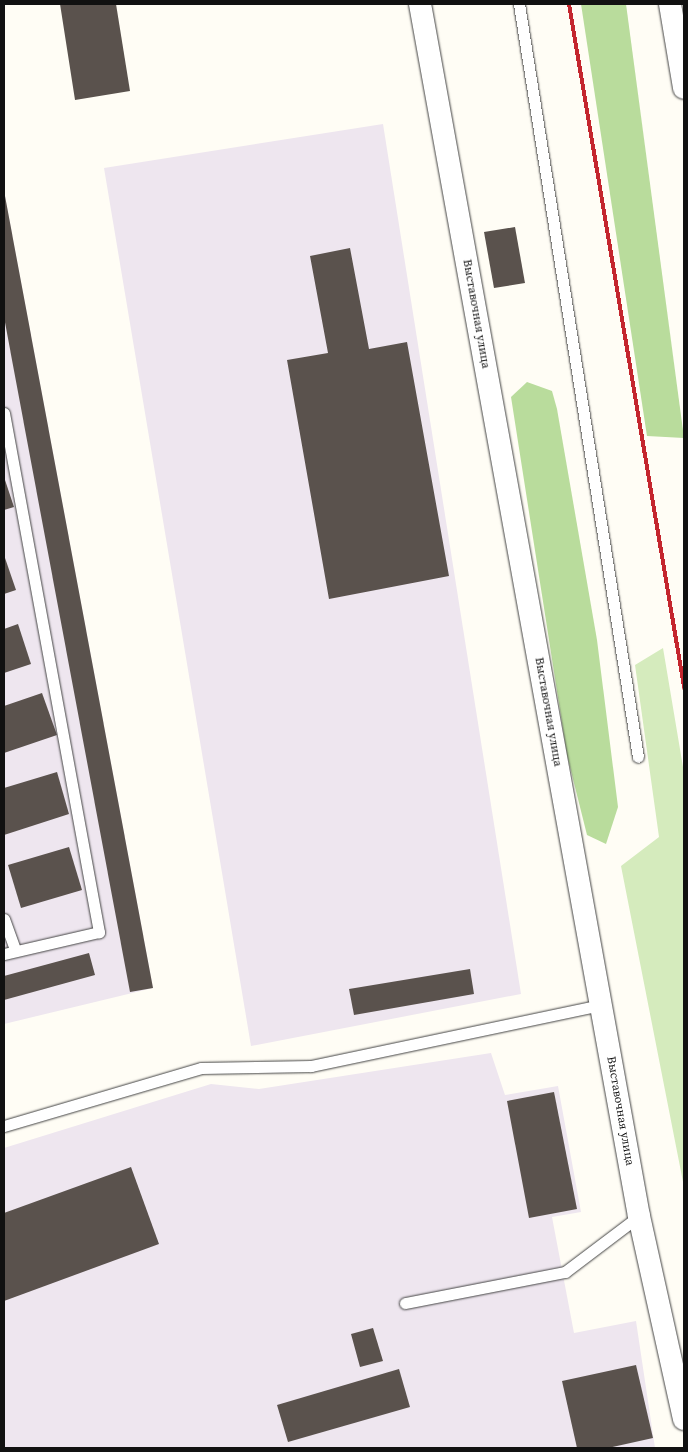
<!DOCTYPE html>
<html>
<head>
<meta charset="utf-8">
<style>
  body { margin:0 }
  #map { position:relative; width:688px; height:1452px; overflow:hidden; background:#fffdf5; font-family:"Source Serif 4",serif }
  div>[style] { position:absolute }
  .industrial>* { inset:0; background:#eee6ef }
  .green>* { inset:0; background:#d5ebbd }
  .forest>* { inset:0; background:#b9dc9c }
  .building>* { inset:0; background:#5a524d }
  .roads { filter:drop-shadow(0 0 1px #444) drop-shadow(0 0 1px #444) }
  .lane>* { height:11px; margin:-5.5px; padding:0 5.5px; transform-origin:5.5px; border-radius:5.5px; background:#fff }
  .street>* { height:22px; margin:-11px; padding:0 11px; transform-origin:11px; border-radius:11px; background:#fff }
  .rail>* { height:4px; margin:-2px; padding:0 2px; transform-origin:2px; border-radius:2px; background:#c4262e }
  span { translate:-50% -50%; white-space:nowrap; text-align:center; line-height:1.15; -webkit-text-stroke:5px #fff; paint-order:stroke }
  .street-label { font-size:12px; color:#111 }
  .frame { position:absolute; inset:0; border:5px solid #111; pointer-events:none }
</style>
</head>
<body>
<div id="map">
  <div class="industrial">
    <div style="clip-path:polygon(383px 124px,521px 994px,251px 1046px,104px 168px)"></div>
    <div style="clip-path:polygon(4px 191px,153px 988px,4px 1024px)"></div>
    <div style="clip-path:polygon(491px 1053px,505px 1095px,558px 1086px,581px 1212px,552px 1217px,574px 1333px,636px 1321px,655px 1448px,4px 1448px,4px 1148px,211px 1084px,259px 1089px)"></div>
  </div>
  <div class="green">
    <div style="clip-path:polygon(663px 648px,684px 773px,684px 1187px,621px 866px,659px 837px,635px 665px)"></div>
  </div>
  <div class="forest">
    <div style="clip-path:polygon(581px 4px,626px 4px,684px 438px,647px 436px)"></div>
    <div style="clip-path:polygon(527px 382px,552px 391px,557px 409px,597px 640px,618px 807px,606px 844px,587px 835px,567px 755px,511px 397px)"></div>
  </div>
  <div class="building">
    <div style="clip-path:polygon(60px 4px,116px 4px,130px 91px,75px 100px)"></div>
    <div style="clip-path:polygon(5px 196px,153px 988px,130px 992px,4px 317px)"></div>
    <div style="clip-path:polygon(515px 227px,525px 283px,494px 288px,484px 232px)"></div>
    <div style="clip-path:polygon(350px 248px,369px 349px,407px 342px,449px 576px,329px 599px,287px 360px,328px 353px,310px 256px)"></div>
    <div style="clip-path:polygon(4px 477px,14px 507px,4px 510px)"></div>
    <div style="clip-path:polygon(4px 555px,16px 590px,4px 594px)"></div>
    <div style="clip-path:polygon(18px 624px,31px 664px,4px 673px,4px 629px)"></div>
    <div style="clip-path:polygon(42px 693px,57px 735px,4px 753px,4px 706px)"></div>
    <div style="clip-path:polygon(57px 772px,69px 814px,4px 835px,4px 788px)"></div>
    <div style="clip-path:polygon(69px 847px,82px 890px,21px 908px,8px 865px)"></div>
    <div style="clip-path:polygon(89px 953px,95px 975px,4px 1000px,4px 976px)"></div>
    <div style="clip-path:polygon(470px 969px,474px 994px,354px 1015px,349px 989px)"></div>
    <div style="clip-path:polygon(554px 1092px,577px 1209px,529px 1218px,507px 1101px)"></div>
    <div style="clip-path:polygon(131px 1167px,159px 1244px,4px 1301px,4px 1213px)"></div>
    <div style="clip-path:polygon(373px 1328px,383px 1361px,360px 1367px,351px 1334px)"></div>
    <div style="clip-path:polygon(636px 1365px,653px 1438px,608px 1448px,577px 1448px,562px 1381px)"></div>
    <div style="clip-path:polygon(399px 1369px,410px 1407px,288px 1442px,277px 1405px)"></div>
  </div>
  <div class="roads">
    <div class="lane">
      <div style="left:519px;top:4px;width:762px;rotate:81.02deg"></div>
      <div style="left:4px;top:413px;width:528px;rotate:79.63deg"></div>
      <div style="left:99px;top:932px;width:98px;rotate:167deg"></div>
      <div style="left:4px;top:919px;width:33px;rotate:70deg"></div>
      <div style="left:4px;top:1126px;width:205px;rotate:-16.4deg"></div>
      <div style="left:201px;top:1068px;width:110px;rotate:-1deg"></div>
      <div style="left:311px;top:1066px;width:296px;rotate:-11.9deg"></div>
      <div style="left:405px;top:1303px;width:163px;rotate:-11deg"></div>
      <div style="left:565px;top:1272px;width:93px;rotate:-37.1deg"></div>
    </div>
    <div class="street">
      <div style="left:420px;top:4px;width:1232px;rotate:79.76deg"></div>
      <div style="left:639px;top:1216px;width:208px;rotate:77.5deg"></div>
      <div style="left:670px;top:4px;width:85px;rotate:80.5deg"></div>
    </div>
  </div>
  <div class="rail">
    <div style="left:569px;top:4px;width:693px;rotate:80.44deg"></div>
  </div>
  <div class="street-label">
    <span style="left:476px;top:314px;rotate:80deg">Выставочная улица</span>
    <span style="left:548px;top:712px;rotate:80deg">Выставочная улица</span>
    <span style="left:620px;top:1111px;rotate:80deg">Выставочная улица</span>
  </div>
  <div class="frame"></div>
</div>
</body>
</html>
